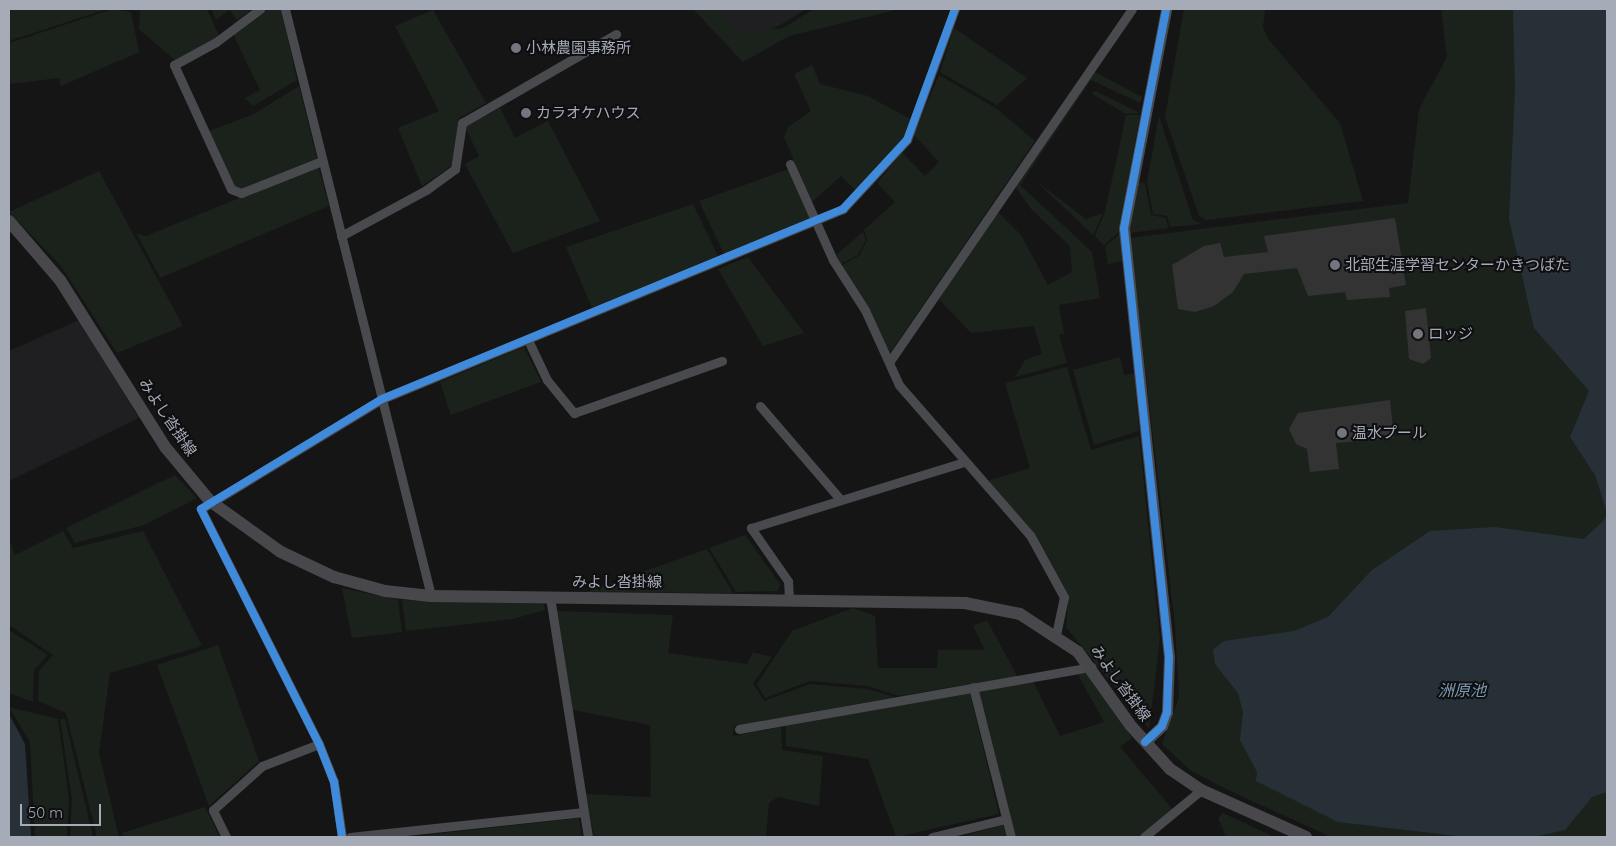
<!DOCTYPE html>
<html>
<head>
<meta charset="utf-8">
<style>
  body { margin:0 }
  #map { position:relative; width:1616px; height:846px; overflow:hidden; background:#151515; font-family:Quicksand,"Noto Sans JP",sans-serif }
  div>[style] { position:absolute }
  .built>* { inset:0; background:#1f1f21 }
  .green>* { inset:0; background:#1b221c }
  .water>* { inset:0; background:#283037 }
  .building>* { inset:0; background:#333334 }
  .minor>* { height:9px; margin:-4.5px; padding:0 4.5px; transform-origin:4.5px; border-radius:4.5px; background:#494a4e }
  .tertiary>* { height:11px; margin:-5.5px; padding:0 5.5px; transform-origin:5.5px; border-radius:5.5px; background:#494a4e }
  .secondary>* { height:12px; margin:-6px; padding:0 6px; transform-origin:6px; border-radius:6px; background:#48484c }
  .cycleway>* { height:8px; margin:-4px; padding:0 4px; transform-origin:4px; border-radius:4px; background:#408adc }
  .dots>* { width:14px; height:14px; translate:-50% -50%; box-sizing:border-box; border:2px solid #0f0f11; border-radius:50% }
  span { translate:-50% -50%; white-space:nowrap; text-align:center; line-height:1.15; -webkit-text-stroke:4px #0f0f11; paint-order:stroke }
  .poi-label { font-size:15px; color:#a5abb7 }
  .left { translate:0 -50%; text-align:left }
  .street-label { font-size:15px; color:#a5abb7 }
  .water-label { font-size:16px; color:#7b9ab3; font-style:italic }
  .frame { position:absolute; inset:0; border:10px solid #a5abb7; pointer-events:none }
  .scale { position:absolute; left:20px; top:804px; width:81px; height:22px; box-sizing:border-box; border:2px solid #a5abb7; border-top:0; padding-left:6px; font-size:15px; line-height:18px; white-space:nowrap; color:#a5abb7; -webkit-text-stroke:4px #0f0f11; paint-order:stroke }
</style>
</head>
<body>
<div id="map">
  <div class="built">
    <div style="clip-path:polygon(699px 9px,807px 9px,743px 47px)"></div>
    <div style="clip-path:polygon(79px 320px,139px 418px,9px 481px,9px 351px)"></div>
  </div>
  <div class="green">
    <div style="clip-path:polygon(10px 9px,107px 9px,9px 41px)"></div>
    <div style="clip-path:polygon(113px 9px,131px 12px,139px 52px,61px 86px,59px 78px,9px 84px,9px 43px)"></div>
    <div style="clip-path:polygon(140px 9px,207px 9px,219px 36px,175px 60px,139px 29px)"></div>
    <div style="clip-path:polygon(211px 9px,252px 9px,237px 20px,229px 10px,216px 20px)"></div>
    <div style="clip-path:polygon(267px 9px,281px 9px,297px 80px,253px 106px,245px 98px,260px 90px,233px 34px)"></div>
    <div style="clip-path:polygon(693px 9px,719px 9px,728px 24px,746px 33px,783px 28px,814px 9px,900px 9px,789px 36px,743px 62px)"></div>
    <div style="clip-path:polygon(1184px 9px,1265px 9px,1263px 28px,1269px 40px,1340px 123px,1363px 201px,1207px 220px,1199px 216px,1165px 117px)"></div>
    <div style="clip-path:polygon(1441px 9px,1607px 9px,1607px 837px,1331px 837px,1226px 789px,1190px 770px,1162px 744px,1179px 697px,1175px 626px,1130px 238px,1408px 203px,1419px 109px,1447px 57px)"></div>
    <div style="clip-path:polygon(433px 10px,486px 103px,459px 118px,451px 166px,422px 186px,398px 128px,439px 111px,395px 26px)"></div>
    <div style="clip-path:polygon(954px 28px,1027px 78px,997px 105px,940px 72px)"></div>
    <div style="clip-path:polygon(812px 65px,820px 84px,868px 96px,912px 120px,904px 138px,856px 191px,841px 176px,812px 202px,784px 137px,788px 127px,811px 111px,794px 74px)"></div>
    <div style="clip-path:polygon(1093px 71px,1142px 97px,1140px 103px,1091px 80px,1020px 185px,1092px 252px,1100px 298px,1059px 305px,1064px 334px,1059px 335px,1067px 363px,1015px 377px,1025px 360px,1042px 354px,1034px 326px,971px 333px,937px 297px,998px 212px,1021px 235px,1048px 285px,1072px 272px,1070px 246px,1031px 209px,1015px 186px)"></div>
    <div style="clip-path:polygon(939px 75px,997px 109px,1035px 141px,890px 353px,841px 266px,860px 255px,867px 240px,864px 230px,895px 202px,877px 183px,902px 153px,925px 176px,939px 162px,914px 135px)"></div>
    <div style="clip-path:polygon(299px 86px,317px 159px,241px 189px,234px 186px,209px 131px,254px 114px)"></div>
    <div style="clip-path:polygon(1095px 91px,1140px 113px,1126px 114px,1092px 94px)"></div>
    <div style="clip-path:polygon(500px 108px,515px 138px,548px 121px,600px 221px,513px 253px,465px 164px,479px 156px,465px 127px)"></div>
    <div style="clip-path:polygon(1126px 115px,1140px 115px,1119px 232px,1104px 245px,1095px 236px,1105px 212px)"></div>
    <div style="clip-path:polygon(1159px 116px,1193px 220px,1201px 224px,1170px 227px,1167px 216px,1153px 214px,1147px 182px)"></div>
    <div style="clip-path:polygon(318px 166px,329px 206px,160px 278px,136px 233px,146px 236px)"></div>
    <div style="clip-path:polygon(789px 169px,811px 220px,724px 254px,699px 201px)"></div>
    <div style="clip-path:polygon(99px 171px,183px 326px,117px 353px,61px 266px,9px 212px)"></div>
    <div style="clip-path:polygon(1036px 181px,1086px 219px,1103px 213px,1093px 235px)"></div>
    <div style="clip-path:polygon(1135px 182px,1145px 183px,1151px 215px,1166px 218px,1168px 228px,1130px 233px)"></div>
    <div style="clip-path:polygon(693px 204px,718px 256px,592px 308px,566px 247px)"></div>
    <div style="clip-path:polygon(863px 232px,866px 240px,858px 255px,841px 264px,836px 255px)"></div>
    <div style="clip-path:polygon(1120px 234px,1123px 261px,1108px 264px,1105px 246px)"></div>
    <div style="clip-path:polygon(748px 257px,804px 333px,763px 346px,718px 269px)"></div>
    <div style="clip-path:polygon(524px 347px,541px 382px,451px 415px,440px 382px)"></div>
    <div style="clip-path:polygon(1120px 357px,1124px 375px,1134px 373px,1139px 431px,1094px 445px,1073px 370px)"></div>
    <div style="clip-path:polygon(1067px 367px,1091px 450px,1139px 436px,1160px 639px,1149px 729px,1066px 627px,1068px 598px,1032px 531px,987px 481px,1030px 468px,1005px 383px)"></div>
    <div style="clip-path:polygon(175px 475px,197px 498px,144px 525px,75px 543px,66px 528px)"></div>
    <div style="clip-path:polygon(63px 531px,73px 548px,143px 531px,202px 646px,110px 673px,99px 753px,119px 837px,97px 837px,66px 713px,38px 701px,39px 671px,53px 655px,9px 625px,9px 539px,15px 555px)"></div>
    <div style="clip-path:polygon(745px 535px,780px 584px,778px 591px,736px 592px,709px 548px)"></div>
    <div style="clip-path:polygon(707px 549px,733px 593px,586px 592px)"></div>
    <div style="clip-path:polygon(342px 588px,398px 600px,402px 632px,352px 638px)"></div>
    <div style="clip-path:polygon(402px 600px,544px 604px,545px 610px,513px 619px,406px 631px)"></div>
    <div style="clip-path:polygon(853px 608px,875px 616px,878px 668px,937px 668px,938px 650px,985px 650px,973px 626px,987px 620px,1017px 676px,899px 696px,868px 686px,810px 681px,765px 698px,757px 684px,792px 631px)"></div>
    <div style="clip-path:polygon(556px 611px,673px 615px,668px 653px,747px 664px,753px 652px,772px 657px,753px 683px,764px 701px,810px 684px,867px 689px,895px 697px,734px 726px,733px 736px,781px 727px,782px 750px,823px 756px,819px 806px,778px 797px,769px 803px,766px 837px,594px 837px,586px 794px,651px 797px,650px 725px,573px 710px)"></div>
    <div style="clip-path:polygon(9px 630px,48px 655px,34px 670px,33px 702px,9px 693px)"></div>
    <div style="clip-path:polygon(218px 645px,259px 761px,209px 806px,157px 665px)"></div>
    <div style="clip-path:polygon(1088px 673px,1132px 738px,1120px 747px,1173px 810px,1138px 837px,1016px 837px,978px 690px,1033px 681px,1060px 736px,1104px 722px,1078px 675px)"></div>
    <div style="clip-path:polygon(970px 693px,999px 814px,896px 837px,868px 759px,786px 746px,786px 726px)"></div>
    <div style="clip-path:polygon(9px 707px,58px 719px,69px 799px,67px 837px,35px 837px,30px 742px)"></div>
    <div style="clip-path:polygon(60px 719px,65px 719px,93px 837px,70px 837px,72px 799px)"></div>
    <div style="clip-path:polygon(205px 807px,220px 837px,123px 837px,122px 833px)"></div>
    <div style="clip-path:polygon(1223px 813px,1274px 837px,1226px 837px,1218px 818px)"></div>
    <div style="clip-path:polygon(579px 818px,582px 837px,408px 837px)"></div>
    <div style="clip-path:polygon(1003px 825px,1006px 837px,959px 837px)"></div>
  </div>
  <div class="water">
    <div style="clip-path:polygon(1513px 9px,1607px 9px,1607px 512px,1595px 475px,1570px 437px,1589px 391px,1534px 328px,1509px 219px,1515px 88px)"></div>
    <div style="clip-path:polygon(1607px 517px,1607px 792px,1592px 797px,1565px 830px,1533px 837px,1466px 837px,1338px 822px,1256px 781px,1257px 772px,1240px 740px,1243px 712px,1238px 693px,1215px 664px,1213px 650px,1224px 641px,1294px 631px,1328px 617px,1372px 570px,1430px 531px,1495px 527px,1584px 539px)"></div>
    <div style="clip-path:polygon(9px 714px,25px 744px,31px 837px,9px 837px)"></div>
  </div>
  <div class="building">
    <div style="clip-path:polygon(1395px 218px,1406px 285px,1389px 288px,1390px 297px,1347px 300px,1345px 292px,1308px 296px,1297px 268px,1244px 274px,1233px 292px,1214px 306px,1195px 312px,1178px 309px,1172px 265px,1204px 246px,1220px 243px,1224px 257px,1268px 252px,1264px 236px)"></div>
    <div style="clip-path:polygon(1426px 308px,1431px 358px,1423px 364px,1409px 359px,1405px 311px)"></div>
    <div style="clip-path:polygon(1390px 400px,1394px 438px,1336px 443px,1339px 469px,1310px 472px,1307px 449px,1296px 444px,1289px 429px,1298px 413px)"></div>
  </div>
  <div class="minor">
    <div style="left:260px;top:9px;width:55px;rotate:143.1deg"></div>
    <div style="left:216px;top:42px;width:48px;rotate:151.3deg"></div>
    <div style="left:174px;top:65px;width:136px;rotate:65.3deg"></div>
    <div style="left:231px;top:189px;width:11px;rotate:22deg"></div>
    <div style="left:241px;top:193px;width:87px;rotate:-21.6deg"></div>
    <div style="left:285px;top:9px;width:605px;rotate:76.03deg"></div>
    <div style="left:790px;top:164px;width:105px;rotate:65.9deg"></div>
    <div style="left:833px;top:260px;width:59px;rotate:57.4deg"></div>
    <div style="left:865px;top:310px;width:82px;rotate:65.6deg"></div>
    <div style="left:899px;top:385px;width:199px;rotate:48.9deg"></div>
    <div style="left:1030px;top:535px;width:71px;rotate:61.3deg"></div>
    <div style="left:1064px;top:597px;width:38px;rotate:102deg"></div>
    <div style="left:341px;top:236px;width:97px;rotate:-28.4deg"></div>
    <div style="left:426px;top:190px;width:36px;rotate:-36deg"></div>
    <div style="left:455px;top:169px;width:47px;rotate:-81.3deg"></div>
    <div style="left:462px;top:123px;width:178px;rotate:-30deg"></div>
    <div style="left:528px;top:340px;width:44px;rotate:64.6deg"></div>
    <div style="left:547px;top:380px;width:43px;rotate:50.7deg"></div>
    <div style="left:574px;top:413px;width:157px;rotate:-19.4deg"></div>
    <div style="left:890px;top:361px;width:427px;rotate:-55.5deg"></div>
    <div style="left:760px;top:406px;width:123px;rotate:49.3deg"></div>
    <div style="left:550px;top:597px;width:243px;rotate:81deg"></div>
    <div style="left:789px;top:599px;width:18px;rotate:-93deg"></div>
    <div style="left:788px;top:581px;width:65px;rotate:-124.9deg"></div>
    <div style="left:751px;top:528px;width:223px;rotate:-17.2deg"></div>
    <div style="left:973px;top:687px;width:155px;rotate:75.8deg"></div>
    <div style="left:739px;top:729px;width:358px;rotate:-10deg"></div>
    <div style="left:226px;top:837px;width:30px;rotate:-116deg"></div>
    <div style="left:213px;top:810px;width:66px;rotate:-41.9deg"></div>
    <div style="left:262px;top:766px;width:61px;rotate:-21.1deg"></div>
    <div style="left:342px;top:837px;width:56px;rotate:-98.3deg"></div>
    <div style="left:334px;top:782px;width:41px;rotate:-111.5deg"></div>
    <div style="left:319px;top:744px;width:263px;rotate:-116.7deg"></div>
    <div style="left:201px;top:509px;width:212px;rotate:-31.3deg"></div>
    <div style="left:382px;top:399px;width:499px;rotate:-22.4deg"></div>
    <div style="left:843px;top:209px;width:94px;rotate:-47.2deg"></div>
    <div style="left:907px;top:140px;width:140px;rotate:-69.9deg"></div>
    <div style="left:350px;top:837px;width:235px;rotate:-6.1deg"></div>
    <div style="left:932px;top:837px;width:76px;rotate:-13.7deg"></div>
    <div style="left:1144px;top:837px;width:74px;rotate:-39.5deg"></div>
  </div>
  <div class="tertiary">
    <div style="left:1145px;top:742px;width:23px;rotate:-43deg"></div>
    <div style="left:1162px;top:726px;width:15px;rotate:-70deg"></div>
    <div style="left:1167px;top:712px;width:55px;rotate:-87.9deg"></div>
    <div style="left:1169px;top:657px;width:431px;rotate:-96deg"></div>
    <div style="left:1124px;top:228px;width:223px;rotate:-79.1deg"></div>
  </div>
  <div class="secondary">
    <div style="left:9px;top:221px;width:78px;rotate:49.2deg"></div>
    <div style="left:60px;top:280px;width:199px;rotate:57.8deg"></div>
    <div style="left:166px;top:448px;width:69px;rotate:50.3deg"></div>
    <div style="left:210px;top:501px;width:87px;rotate:35.7deg"></div>
    <div style="left:281px;top:552px;width:59px;rotate:25.3deg"></div>
    <div style="left:334px;top:577px;width:53px;rotate:15.4deg"></div>
    <div style="left:385px;top:591px;width:46px;rotate:6.2deg"></div>
    <div style="left:431px;top:596px;width:534px;rotate:0.75deg"></div>
    <div style="left:965px;top:603px;width:56px;rotate:11.3deg"></div>
    <div style="left:1020px;top:614px;width:69px;rotate:33.2deg"></div>
    <div style="left:1078px;top:652px;width:91px;rotate:54.4deg"></div>
    <div style="left:1131px;top:726px;width:58px;rotate:47.8deg"></div>
    <div style="left:1170px;top:769px;width:37px;rotate:34deg"></div>
    <div style="left:1201px;top:790px;width:115px;rotate:24.1deg"></div>
  </div>
  <div class="cycleway">
    <div style="left:1145px;top:742px;width:23px;rotate:-43deg"></div>
    <div style="left:1162px;top:726px;width:15px;rotate:-70deg"></div>
    <div style="left:1167px;top:712px;width:55px;rotate:-87.9deg"></div>
    <div style="left:1169px;top:657px;width:431px;rotate:-96deg"></div>
    <div style="left:1124px;top:228px;width:223px;rotate:-79.1deg"></div>
    <div style="left:342px;top:837px;width:56px;rotate:-98.3deg"></div>
    <div style="left:334px;top:782px;width:41px;rotate:-111.5deg"></div>
    <div style="left:319px;top:744px;width:263px;rotate:-116.7deg"></div>
    <div style="left:201px;top:509px;width:212px;rotate:-31.3deg"></div>
    <div style="left:382px;top:399px;width:499px;rotate:-22.4deg"></div>
    <div style="left:843px;top:209px;width:94px;rotate:-47.2deg"></div>
    <div style="left:907px;top:140px;width:140px;rotate:-69.9deg"></div>
  </div>
  <div class="dots">
    <div style="left:516px;top:48px;background:#73767e"></div>
    <div style="left:526px;top:113px;background:#73767e"></div>
    <div style="left:1335px;top:265px;background:#73767e"></div>
    <div style="left:1418px;top:334px;background:#73767e"></div>
    <div style="left:1342px;top:433px;background:#73767e"></div>
  </div>
  <div class="poi-label">
    <span class="left" style="left:526px;top:48px">小林農園事務所</span>
    <span class="left" style="left:536px;top:113px">カラオケハウス</span>
    <span class="left" style="left:1345px;top:265px">北部生涯学習センターかきつばた</span>
    <span class="left" style="left:1428px;top:334px">ロッジ</span>
    <span class="left" style="left:1352px;top:433px">温水プール</span>
  </div>
  <div class="street-label">
    <span style="left:168px;top:417px;rotate:56deg">みよし沓掛線</span>
    <span style="left:617px;top:582px">みよし沓掛線</span>
    <span style="left:1121px;top:683px;rotate:54deg">みよし沓掛線</span>
  </div>
  <div class="water-label">
    <span style="left:1462px;top:690px">洲原池</span>
  </div>
  <div class="frame"></div>
  <div class="scale">50 m</div>
</div>
</body>
</html>
